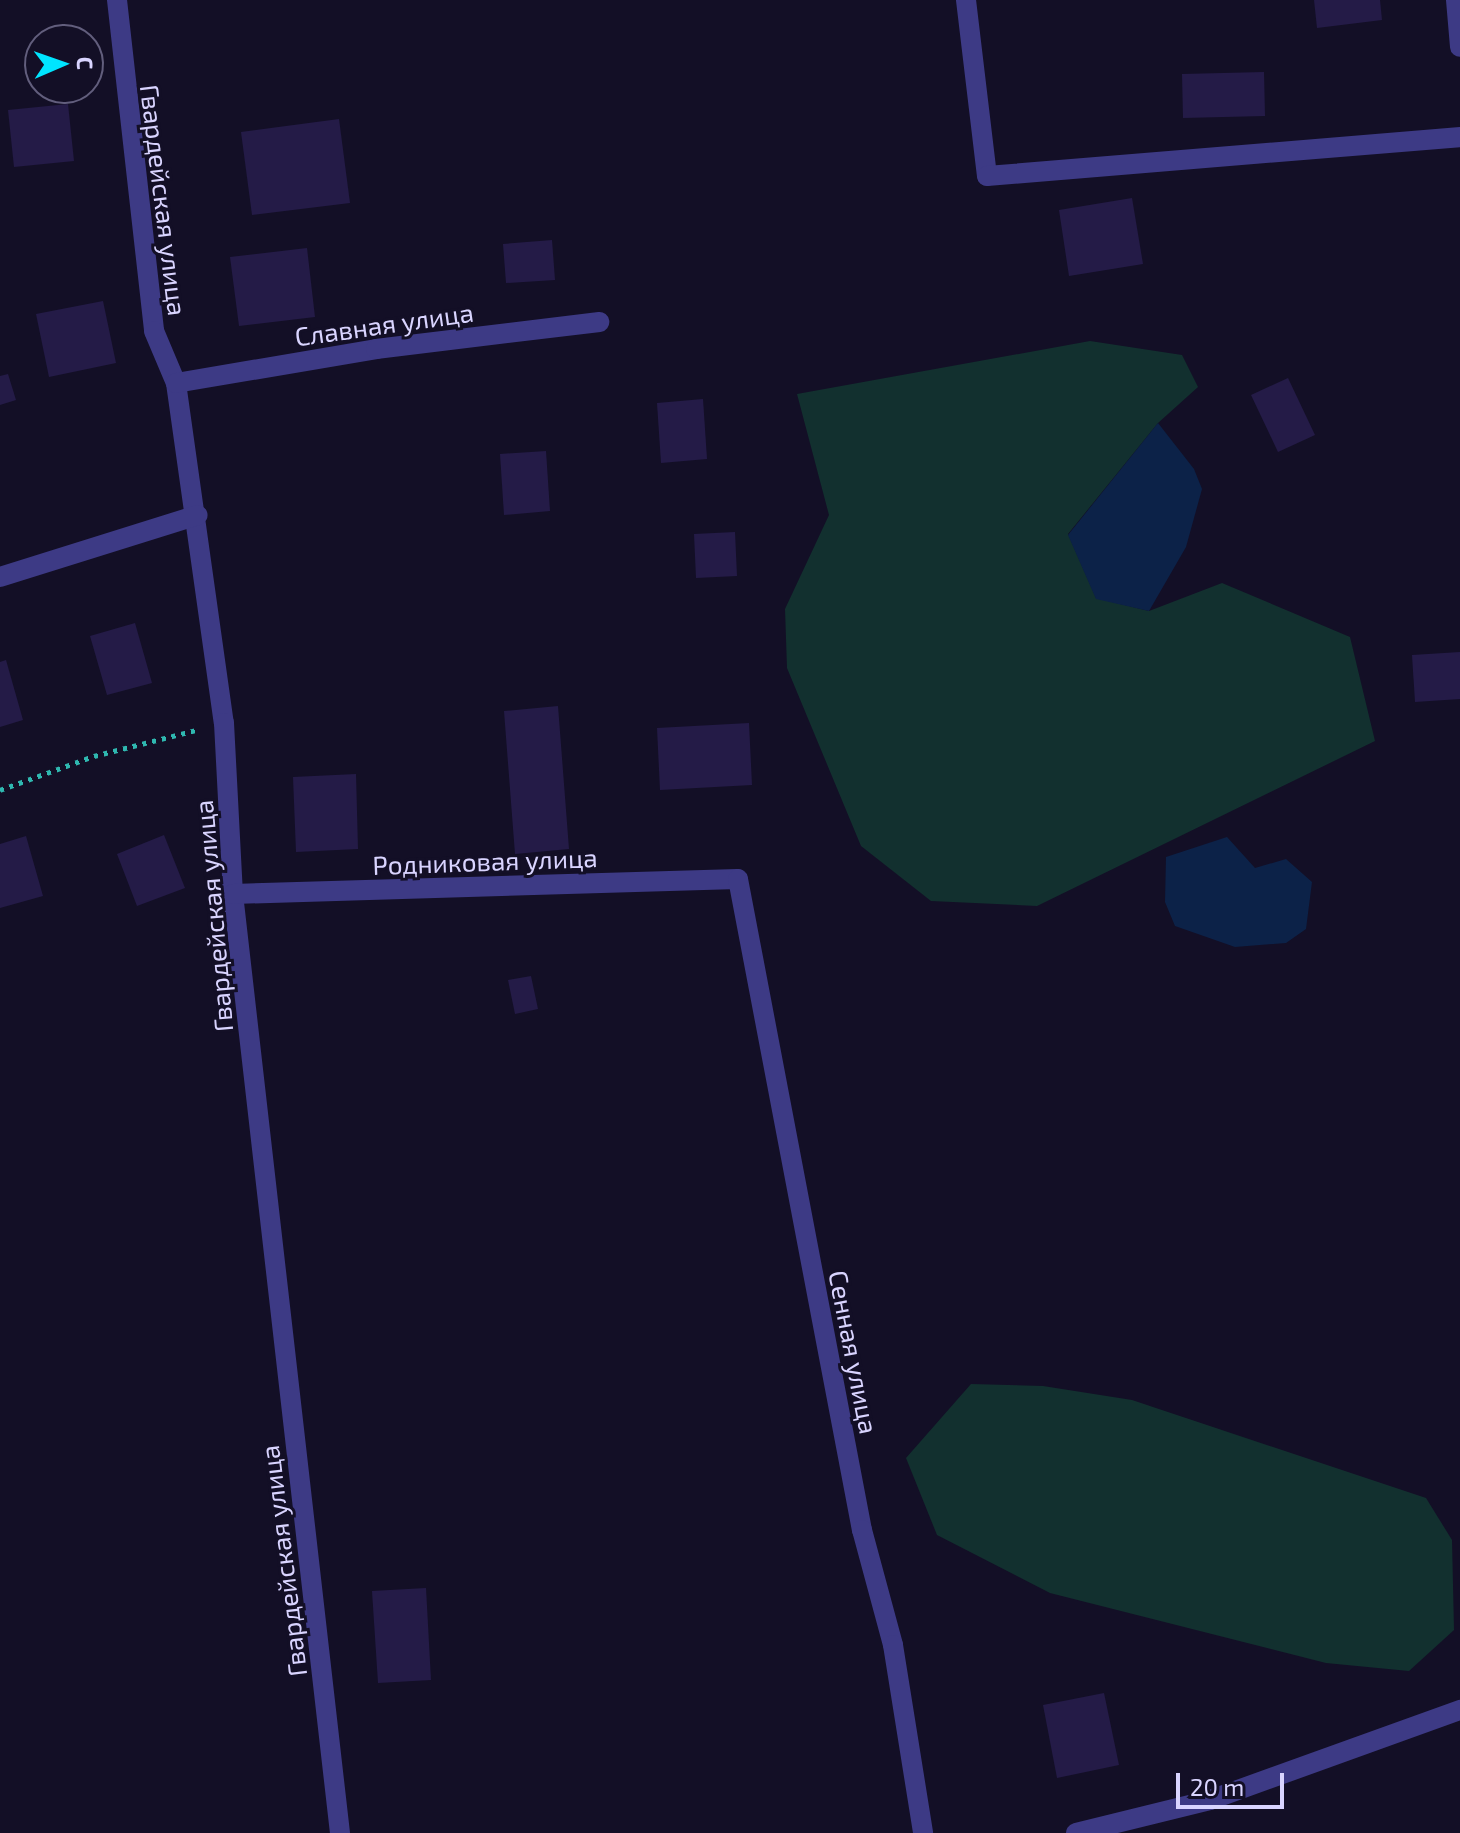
<!DOCTYPE html>
<html>
<head>
<meta charset="utf-8">
<style>
  body { margin:0 }
  #map { position:relative; width:1460px; height:1833px; overflow:hidden; background:#130f26; font-family:"Exo 2",sans-serif }
  div>[style] { position:absolute }
  .green>* { inset:0; background:#12302f }
  .water>* { inset:0; background:#0c2248 }
  .building>* { inset:0; background:#241b47 }
  .path>* { height:5px; margin-top:-2.5px; transform-origin:0; background:repeating-linear-gradient(90deg,#2fb8b0 0 4px,transparent 0 10px) }
  .lane>* { height:20px; margin:-10px; padding:0 10px; transform-origin:10px; border-radius:10px; background:#3d3a85 }
  .street>* { height:20px; margin:-10px; padding:0 10px; transform-origin:10px; border-radius:10px; background:#3d3a85 }
  span { translate:-50% -50%; white-space:nowrap; text-align:center; line-height:1.15; -webkit-text-stroke:6px #130f26; paint-order:stroke }
  .street-label { font-size:26px; color:#d9d4ff }
  .north { position:absolute; left:24px; top:24px; width:80px; height:80px; box-sizing:border-box; background:#130f26; border:2px solid #625e7d; border-radius:50%; rotate:88deg; font-size:22px; font-weight:700; line-height:32px; text-align:center; color:#d9d4ff }
  .north::after { content:''; display:block; margin:auto; width:28px; height:36px; background:#00e5ff; clip-path:polygon(50% 0,100% 100%,50% 72%,0 100%) }
  .scale { position:absolute; left:1176px; top:1773px; width:108px; height:36px; box-sizing:border-box; border:4px solid #d9d4ff; border-top:0; padding-left:10px; font-size:24px; line-height:28px; white-space:nowrap; color:#d9d4ff; -webkit-text-stroke:6px #130f26; paint-order:stroke }
</style>
</head>
<body>
<div id="map">
  <div class="green">
    <div style="clip-path:polygon(1090px 341px,1182px 355px,1198px 387px,1158px 423px,1068px 534px,1096px 598px,1149px 611px,1222px 583px,1350px 637px,1375px 741px,1037px 906px,931px 901px,861px 846px,787px 668px,785px 609px,829px 515px,797px 394px)"></div>
    <div style="clip-path:polygon(971px 1384px,1043px 1386px,1132px 1400px,1426px 1498px,1452px 1540px,1454px 1630px,1409px 1671px,1326px 1663px,1050px 1593px,937px 1535px,906px 1458px)"></div>
  </div>
  <div class="water">
    <div style="clip-path:polygon(1158px 423px,1194px 469px,1202px 489px,1186px 547px,1149px 611px,1096px 599px,1068px 535px)"></div>
    <div style="clip-path:polygon(1227px 837px,1255px 868px,1286px 859px,1312px 882px,1306px 929px,1286px 943px,1235px 947px,1175px 926px,1165px 902px,1166px 857px)"></div>
  </div>
  <div class="building">
    <div style="clip-path:polygon(1314px 0,1380px 0,1382px 20px,1317px 28px)"></div>
    <div style="clip-path:polygon(1264px 72px,1265px 116px,1183px 118px,1182px 74px)"></div>
    <div style="clip-path:polygon(68px 104px,74px 161px,14px 167px,8px 110px)"></div>
    <div style="clip-path:polygon(339px 119px,350px 203px,252px 215px,241px 132px)"></div>
    <div style="clip-path:polygon(1132px 198px,1143px 264px,1069px 276px,1059px 210px)"></div>
    <div style="clip-path:polygon(552px 240px,555px 280px,506px 283px,503px 244px)"></div>
    <div style="clip-path:polygon(307px 248px,315px 317px,239px 326px,230px 257px)"></div>
    <div style="clip-path:polygon(103px 301px,116px 363px,49px 377px,36px 314px)"></div>
    <div style="clip-path:polygon(8px 374px,16px 400px,0 405px,0 376px)"></div>
    <div style="clip-path:polygon(1288px 378px,1315px 435px,1278px 452px,1251px 395px)"></div>
    <div style="clip-path:polygon(703px 399px,707px 459px,661px 463px,657px 403px)"></div>
    <div style="clip-path:polygon(546px 451px,550px 511px,504px 515px,500px 454px)"></div>
    <div style="clip-path:polygon(735px 532px,737px 576px,696px 578px,694px 534px)"></div>
    <div style="clip-path:polygon(135px 623px,152px 683px,107px 695px,90px 636px)"></div>
    <div style="clip-path:polygon(1460px 652px,1460px 699px,1415px 702px,1412px 655px)"></div>
    <div style="clip-path:polygon(6px 660px,23px 720px,0 727px,0 662px)"></div>
    <div style="clip-path:polygon(558px 706px,569px 849px,515px 854px,504px 711px)"></div>
    <div style="clip-path:polygon(749px 723px,752px 785px,660px 790px,657px 728px)"></div>
    <div style="clip-path:polygon(356px 774px,358px 849px,296px 852px,293px 777px)"></div>
    <div style="clip-path:polygon(164px 835px,185px 888px,137px 906px,117px 854px)"></div>
    <div style="clip-path:polygon(26px 836px,43px 896px,0 908px,0 844px)"></div>
    <div style="clip-path:polygon(531px 976px,538px 1009px,515px 1014px,508px 980px)"></div>
    <div style="clip-path:polygon(426px 1588px,431px 1680px,378px 1683px,372px 1591px)"></div>
    <div style="clip-path:polygon(1104px 1693px,1119px 1765px,1057px 1778px,1043px 1705px)"></div>
  </div>
  <div class="path">
    <div style="left:0;top:790px;width:100px;rotate:-19.9deg"></div>
    <div style="left:94px;top:756px;width:105px;rotate:-14.3deg"></div>
  </div>
  <div class="lane">
    <div style="left:966px;top:0;width:177px;rotate:83.2deg"></div>
    <div style="left:987px;top:176px;width:475px;rotate:-4.7deg"></div>
  </div>
  <div class="street">
    <div style="left:117px;top:0;width:333px;rotate:83.6deg"></div>
    <div style="left:154px;top:331px;width:56px;rotate:67.1deg"></div>
    <div style="left:176px;top:383px;width:343px;rotate:82deg"></div>
    <div style="left:224px;top:723px;width:171px;rotate:87deg"></div>
    <div style="left:233px;top:894px;width:945px;rotate:83.5deg"></div>
    <div style="left:1456px;top:0;width:47px;rotate:85.1deg"></div>
    <div style="left:176px;top:383px;width:203px;rotate:-9.6deg"></div>
    <div style="left:376px;top:349px;width:225px;rotate:-6.9deg"></div>
    <div style="left:0;top:577px;width:207px;rotate:-17.4deg"></div>
    <div style="left:233px;top:894px;width:505px;rotate:-1.7deg"></div>
    <div style="left:738px;top:879px;width:663px;rotate:79.22deg"></div>
    <div style="left:862px;top:1530px;width:119px;rotate:74.9deg"></div>
    <div style="left:893px;top:1645px;width:190px;rotate:80.9deg"></div>
    <div style="left:1076px;top:1833px;width:138px;rotate:-13.8deg"></div>
    <div style="left:1210px;top:1800px;width:266px;rotate:-19.8deg"></div>
  </div>
  <div class="street-label">
    <span style="left:164px;top:200px;rotate:83deg">Гвардейская улица</span>
    <span style="left:384px;top:324px;rotate:-8deg">Славная улица</span>
    <span style="left:485px;top:861px;rotate:-2deg">Родниковая улица</span>
    <span style="left:213px;top:916px;rotate:-95deg">Гвардейская улица</span>
    <span style="left:854px;top:1352px;rotate:79deg">Сенная улица</span>
    <span style="left:283px;top:1561px;rotate:-97deg">Гвардейская улица</span>
  </div>
  <div class="north">С</div>
  <div class="scale">20 m</div>
</div>
</body>
</html>
